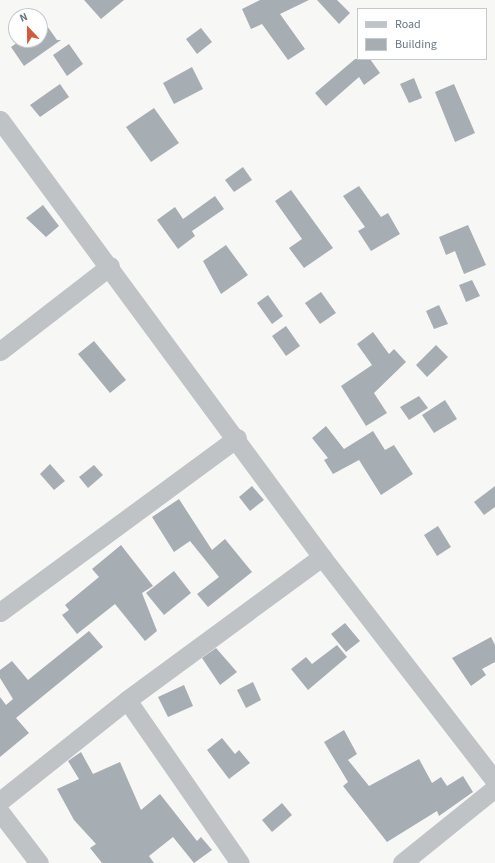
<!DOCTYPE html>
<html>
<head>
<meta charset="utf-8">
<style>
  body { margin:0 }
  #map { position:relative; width:495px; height:863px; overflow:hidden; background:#f7f7f5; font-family:"Source Sans 3",sans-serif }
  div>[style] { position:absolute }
  .building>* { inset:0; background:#a7aeb3 }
  .minor>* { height:19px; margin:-9.5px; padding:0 9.5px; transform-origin:9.5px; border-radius:9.5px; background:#bfc3c6 }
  span { translate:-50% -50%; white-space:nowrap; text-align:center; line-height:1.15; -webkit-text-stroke:4px #fff; paint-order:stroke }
  .legend { position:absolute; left:357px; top:8px; width:130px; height:52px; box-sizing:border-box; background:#fff; border:1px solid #c3c9cd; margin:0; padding:5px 7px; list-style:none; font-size:12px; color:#697882 }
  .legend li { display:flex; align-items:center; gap:8px; height:20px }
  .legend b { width:20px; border:1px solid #c3c9cd }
  .north { position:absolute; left:8px; top:8px; width:40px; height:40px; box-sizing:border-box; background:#fff; border:1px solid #c3c9cd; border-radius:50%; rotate:338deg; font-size:11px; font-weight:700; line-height:16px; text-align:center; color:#697882 }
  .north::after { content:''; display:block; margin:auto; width:14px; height:18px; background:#d15b3b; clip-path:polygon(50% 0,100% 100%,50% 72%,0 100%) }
</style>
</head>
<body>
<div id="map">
  <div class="building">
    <div style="clip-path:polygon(84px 0,124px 0,101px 19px)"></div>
    <div style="clip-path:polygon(260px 0,309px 0,280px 14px,305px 49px,288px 60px,262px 24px,251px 29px,242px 9px)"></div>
    <div style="clip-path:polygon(317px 0,337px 0,350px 13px,339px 24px)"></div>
    <div style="clip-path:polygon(40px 16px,57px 40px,61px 40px,24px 66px,11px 47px,21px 40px,40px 40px)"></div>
    <div style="clip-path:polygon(201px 28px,212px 42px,197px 54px,186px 39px)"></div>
    <div style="clip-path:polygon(69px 44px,83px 64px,67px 76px,53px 55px)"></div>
    <div style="clip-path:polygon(355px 59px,370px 59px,380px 73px,364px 85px,359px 77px,326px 106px,315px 93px)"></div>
    <div style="clip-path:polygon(192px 67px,203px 89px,174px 104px,163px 83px)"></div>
    <div style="clip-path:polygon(414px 78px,422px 98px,409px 103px,400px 84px)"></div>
    <div style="clip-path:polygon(60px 84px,69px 97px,40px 117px,30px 105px)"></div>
    <div style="clip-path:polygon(454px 84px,475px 133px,455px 142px,435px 92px)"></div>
    <div style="clip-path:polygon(154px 108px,179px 143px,151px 162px,126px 127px)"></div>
    <div style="clip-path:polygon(243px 167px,252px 180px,234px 192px,225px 180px)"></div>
    <div style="clip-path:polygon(359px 186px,381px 217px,388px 213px,400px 234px,371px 251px,358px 231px,365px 227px,343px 196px)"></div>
    <div style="clip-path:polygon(291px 190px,333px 248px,304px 268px,289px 248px,302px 239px,275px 201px)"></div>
    <div style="clip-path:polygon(215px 196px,224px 209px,192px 231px,195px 236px,178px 249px,157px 220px,175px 207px,183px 219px)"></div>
    <div style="clip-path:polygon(43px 205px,59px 226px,46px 237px,26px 218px)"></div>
    <div style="clip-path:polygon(468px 225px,486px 265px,464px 274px,455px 251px,446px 255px,439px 237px)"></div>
    <div style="clip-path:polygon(226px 245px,248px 275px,221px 294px,203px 261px)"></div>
    <div style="clip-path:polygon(472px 280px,480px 296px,466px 302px,459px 285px)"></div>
    <div style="clip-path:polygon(321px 292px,336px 313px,320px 324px,305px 303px)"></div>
    <div style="clip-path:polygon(268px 295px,283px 316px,272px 324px,257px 303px)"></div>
    <div style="clip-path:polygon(439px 305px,448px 324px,434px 329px,426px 311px)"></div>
    <div style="clip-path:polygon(286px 326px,300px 346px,286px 356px,272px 336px)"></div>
    <div style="clip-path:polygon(373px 332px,389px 354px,394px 349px,406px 362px,374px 393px,387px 413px,366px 426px,341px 386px,372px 365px,357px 344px)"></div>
    <div style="clip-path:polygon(94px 341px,126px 380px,110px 393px,78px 354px)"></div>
    <div style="clip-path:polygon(436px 345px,448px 357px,427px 377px,416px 365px)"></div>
    <div style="clip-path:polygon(419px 396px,428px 408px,409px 420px,400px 407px)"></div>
    <div style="clip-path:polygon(445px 400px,457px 419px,434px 433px,422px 415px)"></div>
    <div style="clip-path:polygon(326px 426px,344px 449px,373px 431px,385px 450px,394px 445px,413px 474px,381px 495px,359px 460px,333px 474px,324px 460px,328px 458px,312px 438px)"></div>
    <div style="clip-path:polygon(50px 464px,65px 481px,54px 490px,40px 474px)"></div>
    <div style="clip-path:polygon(94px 465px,103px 475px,88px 488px,79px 477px)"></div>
    <div style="clip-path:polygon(252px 486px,264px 500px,250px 511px,239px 497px)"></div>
    <div style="clip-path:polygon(495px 486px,495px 507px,484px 515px,474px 502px)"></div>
    <div style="clip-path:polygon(179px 499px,212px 550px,225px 539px,252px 572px,208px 607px,197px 594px,219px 577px,190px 541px,174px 552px,152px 517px)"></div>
    <div style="clip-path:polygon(438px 526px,451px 547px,437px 556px,424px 535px)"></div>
    <div style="clip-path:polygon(121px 545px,153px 586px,142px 593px,157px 631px,145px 641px,115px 604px,77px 634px,62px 615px,69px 610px,65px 605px,99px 577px,92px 569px)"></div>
    <div style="clip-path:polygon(174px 571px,191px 593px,164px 615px,146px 593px)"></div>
    <div style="clip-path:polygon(345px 623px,360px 641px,346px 652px,331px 634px)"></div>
    <div style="clip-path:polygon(89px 631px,103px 647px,16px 718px,29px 733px,0 757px,0 697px,6px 705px,13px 699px,0 678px,0 670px,12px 661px,28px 680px)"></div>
    <div style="clip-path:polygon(491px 637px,495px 645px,495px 662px,482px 669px,486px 675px,471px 686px,452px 658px)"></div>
    <div style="clip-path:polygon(337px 645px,347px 657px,308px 690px,291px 669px,306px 657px,312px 664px)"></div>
    <div style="clip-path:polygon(216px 648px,237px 672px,220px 685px,202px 658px)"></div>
    <div style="clip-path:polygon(253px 682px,261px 700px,246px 708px,237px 690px)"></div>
    <div style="clip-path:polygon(184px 685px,193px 706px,168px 717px,158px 697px)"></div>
    <div style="clip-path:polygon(344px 730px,357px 754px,348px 760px,369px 786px,419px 759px,432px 783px,441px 777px,447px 786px,463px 776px,473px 792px,439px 816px,437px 811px,387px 842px,343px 786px,348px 782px,324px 742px)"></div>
    <div style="clip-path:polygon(222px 738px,235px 754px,239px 750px,250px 763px,229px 779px,207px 750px)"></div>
    <div style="clip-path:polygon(81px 752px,93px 774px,120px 762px,141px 810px,160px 794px,197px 841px,201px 837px,212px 850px,194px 863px,173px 837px,149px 856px,154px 863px,102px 863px,90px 848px,96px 844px,74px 820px,57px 789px,79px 779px,68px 761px)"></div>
    <div style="clip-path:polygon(282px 803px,292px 815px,272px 832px,262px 820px)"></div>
  </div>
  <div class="minor">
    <div style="left:0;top:120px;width:543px;rotate:53.62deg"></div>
    <div style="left:322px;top:557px;width:283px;rotate:52.3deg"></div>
    <div style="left:0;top:351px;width:139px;rotate:-37.7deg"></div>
    <div style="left:0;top:612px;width:294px;rotate:-36.3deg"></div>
    <div style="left:127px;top:700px;width:198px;rotate:55.3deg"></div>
    <div style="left:0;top:801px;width:162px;rotate:-38.5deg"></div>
    <div style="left:127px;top:700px;width:242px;rotate:-36.3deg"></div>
    <div style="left:0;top:812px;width:64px;rotate:52.6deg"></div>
    <div style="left:402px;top:863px;width:119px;rotate:-38.9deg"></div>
  </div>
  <ul class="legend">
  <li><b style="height:5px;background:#bfc3c6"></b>Road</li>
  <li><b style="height:11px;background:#a7aeb3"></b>Building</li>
  </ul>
  <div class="north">N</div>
</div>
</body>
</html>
